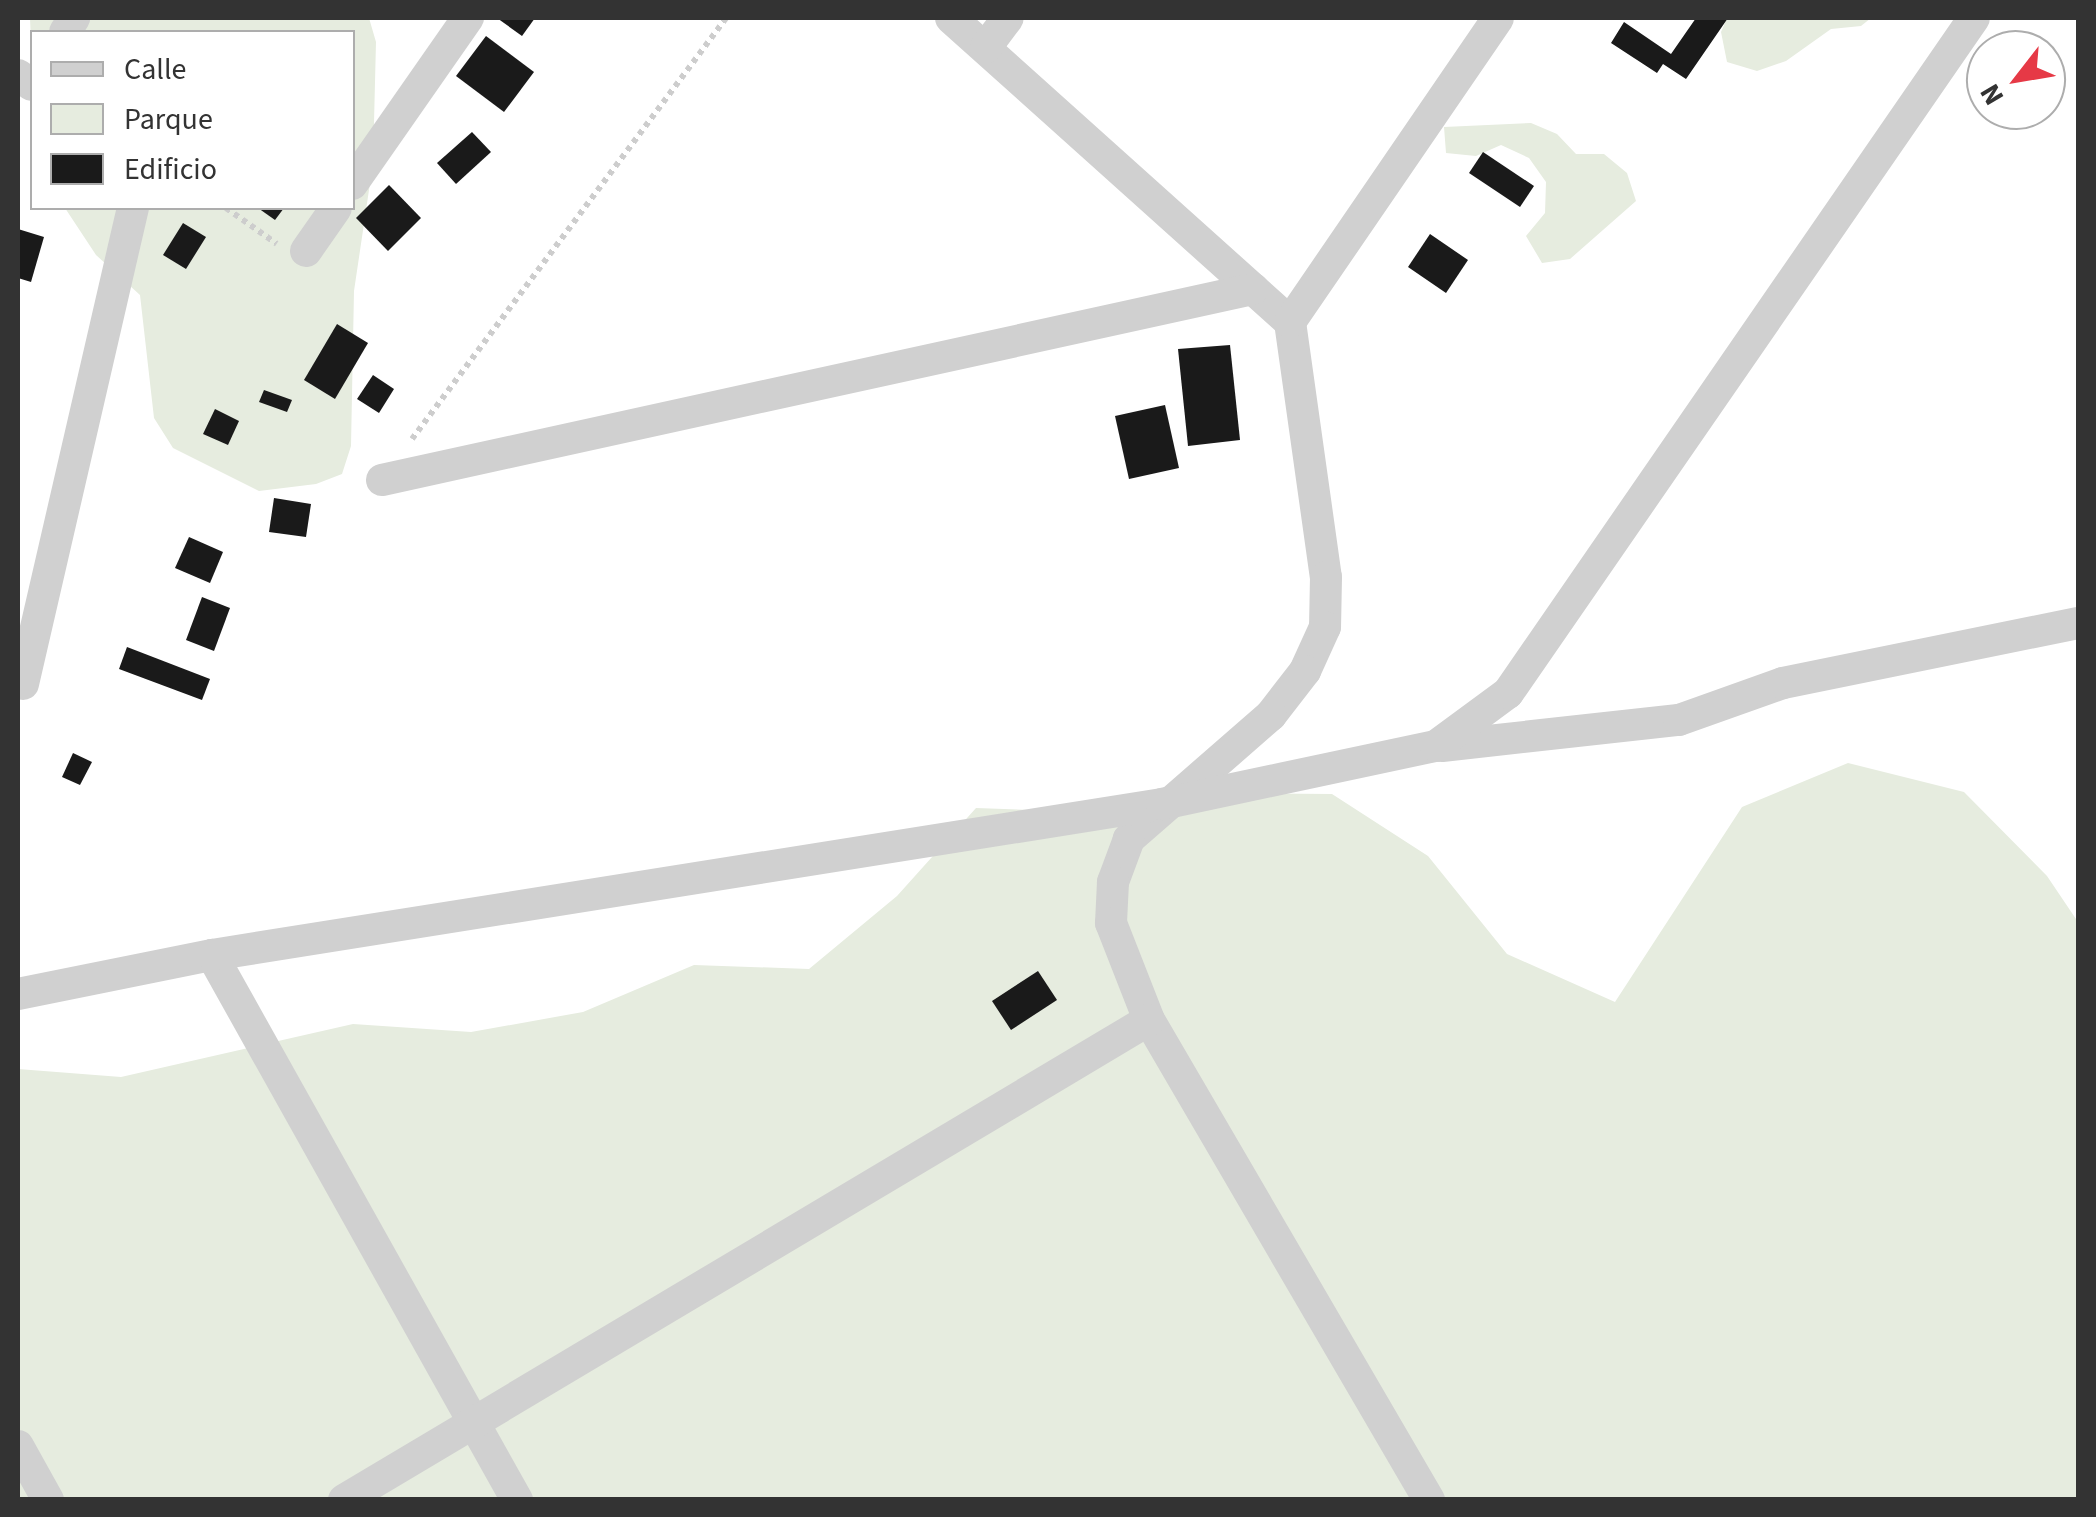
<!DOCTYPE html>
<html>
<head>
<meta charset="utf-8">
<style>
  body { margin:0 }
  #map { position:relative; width:2096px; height:1517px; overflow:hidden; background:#fff; font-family:"Source Sans 3",sans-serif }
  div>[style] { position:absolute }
  .green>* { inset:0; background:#e6ecdf }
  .building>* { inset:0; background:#1a1a1a }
  .path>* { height:6px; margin-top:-3px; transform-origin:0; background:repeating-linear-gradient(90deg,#cdcdcd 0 5px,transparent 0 10px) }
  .street>* { height:32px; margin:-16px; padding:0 16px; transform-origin:16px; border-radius:16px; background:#d0d0d0 }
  span { translate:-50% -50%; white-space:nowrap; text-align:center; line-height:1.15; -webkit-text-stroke:10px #fff; paint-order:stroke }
  .frame { position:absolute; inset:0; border:20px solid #333; pointer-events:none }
  .legend { position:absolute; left:30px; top:30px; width:325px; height:180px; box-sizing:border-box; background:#fff; border:2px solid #adadad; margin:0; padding:12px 18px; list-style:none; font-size:30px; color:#333 }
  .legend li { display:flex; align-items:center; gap:20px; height:50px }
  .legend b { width:50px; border:2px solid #adadad }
  .north { position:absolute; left:1966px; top:30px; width:100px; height:100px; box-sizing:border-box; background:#fff; border:2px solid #adadad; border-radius:50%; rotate:239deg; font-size:28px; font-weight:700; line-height:40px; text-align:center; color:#333 }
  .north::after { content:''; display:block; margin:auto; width:35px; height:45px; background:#e63946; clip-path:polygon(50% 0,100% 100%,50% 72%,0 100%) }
</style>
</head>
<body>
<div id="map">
  <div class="green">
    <div style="clip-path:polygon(30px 18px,369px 18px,376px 42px,373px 163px,354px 291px,351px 446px,342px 474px,316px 484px,259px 491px,173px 448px,154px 418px,140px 295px,96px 255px,65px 208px,352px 208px,352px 32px,32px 32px,32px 67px)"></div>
    <div style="clip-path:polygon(1727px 18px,1871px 18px,1861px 26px,1831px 29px,1786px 61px,1757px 71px,1727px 62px,1721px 32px)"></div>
    <div style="clip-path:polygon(1531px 123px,1557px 134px,1576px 154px,1604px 154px,1627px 173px,1636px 201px,1570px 259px,1542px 263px,1526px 236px,1545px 213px,1546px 182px,1529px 158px,1501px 145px,1476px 156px,1446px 153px,1444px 127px)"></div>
    <div style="clip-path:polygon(1848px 763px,1964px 792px,2047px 876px,2078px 922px,2078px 1499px,18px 1499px,18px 1069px,121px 1077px,353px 1024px,471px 1032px,583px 1012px,694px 965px,809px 969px,897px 896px,976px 808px,1091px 812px,1212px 793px,1332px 794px,1428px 856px,1507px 954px,1615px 1002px,1742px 807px)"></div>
  </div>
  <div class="building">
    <div style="clip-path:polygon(497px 18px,535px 18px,522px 36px)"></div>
    <div style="clip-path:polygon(1696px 18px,1728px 18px,1686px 79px,1663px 64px,1657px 73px,1611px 43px,1624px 22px,1671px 54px)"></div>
    <div style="clip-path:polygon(486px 36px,534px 72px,504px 112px,456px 76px)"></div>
    <div style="clip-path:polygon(472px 132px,491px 152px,456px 184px,437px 163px)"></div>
    <div style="clip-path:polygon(1483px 152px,1534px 186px,1520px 207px,1469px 173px)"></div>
    <div style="clip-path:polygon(389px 185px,421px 218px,388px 251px,356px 218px)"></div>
    <div style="clip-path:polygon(258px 208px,284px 208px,275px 220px)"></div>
    <div style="clip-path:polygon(183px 223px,206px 237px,186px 269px,163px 255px)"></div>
    <div style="clip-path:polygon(18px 229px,44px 237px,31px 282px,18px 278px)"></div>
    <div style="clip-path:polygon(1430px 234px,1468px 260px,1446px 293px,1408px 267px)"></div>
    <div style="clip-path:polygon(337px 324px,368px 343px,335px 399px,304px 380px)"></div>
    <div style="clip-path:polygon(1230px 345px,1240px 440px,1188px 446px,1178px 349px)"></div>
    <div style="clip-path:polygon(373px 375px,394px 389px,379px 413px,357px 399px)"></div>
    <div style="clip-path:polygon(264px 390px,292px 400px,287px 412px,259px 402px)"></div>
    <div style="clip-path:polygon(1165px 405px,1179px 468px,1129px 479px,1115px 416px)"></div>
    <div style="clip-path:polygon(215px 409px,239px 421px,228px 445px,203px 434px)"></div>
    <div style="clip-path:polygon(274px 498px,311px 504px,306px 537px,269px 532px)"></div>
    <div style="clip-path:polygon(189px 537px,223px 552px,210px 583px,175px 568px)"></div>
    <div style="clip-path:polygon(202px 597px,230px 608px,214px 651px,186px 640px)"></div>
    <div style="clip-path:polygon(127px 647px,210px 679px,202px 700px,119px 669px)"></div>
    <div style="clip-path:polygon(73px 753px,92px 762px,80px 785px,62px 777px)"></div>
    <div style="clip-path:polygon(1038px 971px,1057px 1000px,1011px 1030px,992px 1001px)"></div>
  </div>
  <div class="path">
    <div style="left:226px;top:208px;width:62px;rotate:35.2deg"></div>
    <div style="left:412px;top:439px;width:525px;rotate:-53.28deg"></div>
  </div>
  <div class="street">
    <div style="left:951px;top:18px;width:455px;rotate:41.9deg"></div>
    <div style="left:1290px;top:322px;width:258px;rotate:82deg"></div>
    <div style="left:1326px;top:577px;width:50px;rotate:91.1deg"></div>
    <div style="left:1325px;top:627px;width:48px;rotate:114.4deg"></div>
    <div style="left:1305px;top:671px;width:56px;rotate:127.7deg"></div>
    <div style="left:1271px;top:715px;width:189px;rotate:138.9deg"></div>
    <div style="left:1129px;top:839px;width:46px;rotate:110.4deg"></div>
    <div style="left:1113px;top:882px;width:41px;rotate:92.8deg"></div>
    <div style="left:1111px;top:923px;width:104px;rotate:68.6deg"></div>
    <div style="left:1149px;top:1020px;width:556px;rotate:59.74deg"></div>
    <div style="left:65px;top:32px;width:17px;rotate:-57deg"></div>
    <div style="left:986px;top:47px;width:36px;rotate:-53deg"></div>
    <div style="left:18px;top:75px;width:17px;rotate:36deg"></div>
    <div style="left:352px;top:184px;width:203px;rotate:-55.1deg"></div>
    <div style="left:306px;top:251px;width:52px;rotate:-55.1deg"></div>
    <div style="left:1290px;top:322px;width:368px;rotate:-55.6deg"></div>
    <div style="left:382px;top:480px;width:892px;rotate:-12.37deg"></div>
    <div style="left:23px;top:684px;width:489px;rotate:-77deg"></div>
    <div style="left:1442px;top:746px;width:238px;rotate:-6.3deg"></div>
    <div style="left:1679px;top:720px;width:110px;rotate:-19.6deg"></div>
    <div style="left:1783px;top:683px;width:301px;rotate:-11.5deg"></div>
    <div style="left:212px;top:955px;width:625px;rotate:60.77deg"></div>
    <div style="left:18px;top:994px;width:198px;rotate:-11.4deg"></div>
    <div style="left:212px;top:955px;width:962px;rotate:-9.03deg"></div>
    <div style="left:1162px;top:804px;width:280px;rotate:-12deg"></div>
    <div style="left:1436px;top:746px;width:89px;rotate:-36.4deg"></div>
    <div style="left:1508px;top:693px;width:820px;rotate:-55.38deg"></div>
    <div style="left:18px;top:1446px;width:62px;rotate:60.9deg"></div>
    <div style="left:344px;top:1500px;width:937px;rotate:-30.81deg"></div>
  </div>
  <div class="frame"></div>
  <ul class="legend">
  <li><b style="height:12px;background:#d0d0d0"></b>Calle</li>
  <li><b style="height:28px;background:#e6ecdf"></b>Parque</li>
  <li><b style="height:28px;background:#1a1a1a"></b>Edificio</li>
  </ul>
  <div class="north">N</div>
</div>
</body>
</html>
